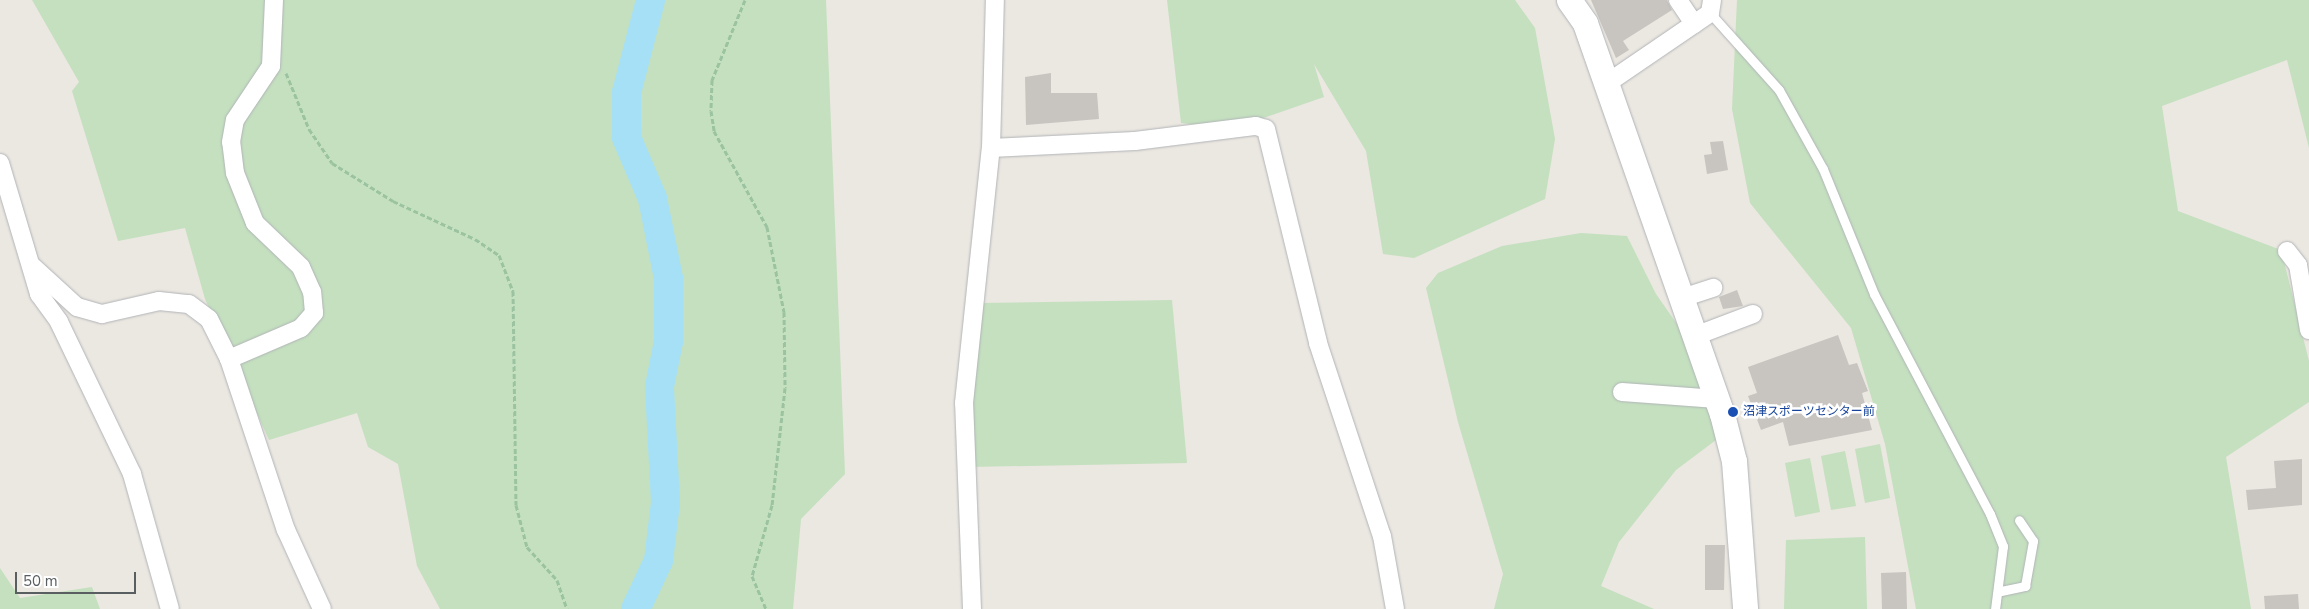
<!DOCTYPE html>
<html>
<head>
<meta charset="utf-8">
<style>
  body { margin:0 }
  #map { position:relative; width:2309px; height:609px; overflow:hidden; background:#ebe7e1; font-family:"Nunito Sans","Noto Sans JP",sans-serif }
  div>[style] { position:absolute }
  .green>* { inset:0; background:#c4e0bf }
  .river>* { height:29px; margin:-14.5px; padding:0 14.5px; transform-origin:14.5px; border-radius:14.5px; background:#a6e0f6 }
  .building>* { inset:0; background:#c8c4c0 }
  .path>* { height:3px; margin-top:-1.5px; transform-origin:0; background:repeating-linear-gradient(90deg,#9bc39f 0 5px,transparent 0 7.5px) }
  .roads { filter:drop-shadow(0 0 1px #b1b4b7) drop-shadow(0 0 1px #b1b4b7) }
  .lane>* { height:9px; margin:-4.5px; padding:0 4.5px; transform-origin:4.5px; border-radius:4.5px; background:#fff }
  .street>* { height:18px; margin:-9px; padding:0 9px; transform-origin:9px; border-radius:9px; background:#fff }
  .secondary>* { height:25px; margin:-12.5px; padding:0 12.5px; transform-origin:12.5px; border-radius:12.5px; background:#fff }
  .dots>* { width:14px; height:14px; translate:-50% -50%; box-sizing:border-box; border:2px solid #fff; border-radius:50% }
  span { translate:-50% -50%; white-space:nowrap; text-align:center; line-height:1.15; -webkit-text-stroke:5px #fff; paint-order:stroke }
  .transit-label { font-size:12px; color:#164399 }
  .left { translate:0 -50%; text-align:left }
  .scale { position:absolute; left:15px; top:572px; width:121px; height:22px; box-sizing:border-box; border:2px solid #595e60; border-top:0; padding-left:6px; font-size:15px; line-height:18px; white-space:nowrap; color:#595e60; -webkit-text-stroke:4px #fff; paint-order:stroke }
</style>
</head>
<body>
<div id="map">
  <div class="green">
    <div style="clip-path:polygon(32px 0,826px 0,845px 474px,801px 519px,793px 609px,440px 609px,417px 566px,398px 464px,368px 447px,357px 413px,269px 440px,205px 299px,185px 228px,118px 241px,72px 91px,79px 82px)"></div>
    <div style="clip-path:polygon(1167px 0,1515px 0,1535px 28px,1555px 139px,1545px 199px,1414px 258px,1383px 254px,1366px 151px,1314px 64px,1324px 97px,1232px 129px,1181px 123px)"></div>
    <div style="clip-path:polygon(1737px 0,2309px 0,2309px 148px,2287px 60px,2162px 106px,2178px 211px,2281px 250px,2309px 361px,2309px 402px,2226px 457px,2251px 609px,1916px 609px,1885px 444px,1851px 328px,1750px 203px,1732px 109px)"></div>
    <div style="clip-path:polygon(1581px 233px,1627px 236px,1656px 294px,1705px 364px,1720px 437px,1676px 470px,1619px 542px,1601px 586px,1654px 609px,1494px 609px,1503px 574px,1458px 422px,1426px 288px,1438px 273px,1502px 246px)"></div>
    <div style="clip-path:polygon(1172px 300px,1187px 463px,969px 467px,965px 394px,980px 303px)"></div>
    <div style="clip-path:polygon(1880px 444px,1890px 498px,1865px 503px,1855px 449px)"></div>
    <div style="clip-path:polygon(1845px 451px,1856px 506px,1831px 510px,1821px 456px)"></div>
    <div style="clip-path:polygon(1810px 458px,1820px 512px,1795px 517px,1785px 463px)"></div>
    <div style="clip-path:polygon(1865px 537px,1867px 609px,1784px 609px,1786px 540px)"></div>
    <div style="clip-path:polygon(0 568px,20px 598px,92px 587px,100px 609px,0 609px)"></div>
  </div>
  <div class="river">
    <div style="left:635px;top:609px;width:54px;rotate:-64.9deg"></div>
    <div style="left:658px;top:560px;width:58px;rotate:-83.1deg"></div>
    <div style="left:665px;top:502px;width:116px;rotate:-93deg"></div>
    <div style="left:659px;top:386px;width:46px;rotate:-78.7deg"></div>
    <div style="left:668px;top:341px;width:63px;rotate:-90deg"></div>
    <div style="left:668px;top:278px;width:82px;rotate:-101.3deg"></div>
    <div style="left:652px;top:198px;width:66px;rotate:-113.1deg"></div>
    <div style="left:626px;top:137px;width:45px;rotate:-90deg"></div>
    <div style="left:626px;top:92px;width:95px;rotate:-75.4deg"></div>
  </div>
  <div class="building">
    <div style="clip-path:polygon(1591px 0,1667px 0,1672px 10px,1623px 41px,1629px 50px,1616px 58px)"></div>
    <div style="clip-path:polygon(1051px 73px,1051px 93px,1097px 93px,1099px 119px,1026px 125px,1025px 77px)"></div>
    <div style="clip-path:polygon(1723px 141px,1728px 170px,1707px 174px,1704px 155px,1712px 154px,1710px 142px)"></div>
    <div style="clip-path:polygon(1737px 290px,1743px 306px,1723px 309px,1719px 297px)"></div>
    <div style="clip-path:polygon(1838px 335px,1849px 365px,1857px 363px,1868px 391px,1862px 393px,1872px 430px,1789px 446px,1783px 422px,1761px 430px,1748px 396px,1757px 393px,1748px 367px)"></div>
    <div style="clip-path:polygon(2302px 459px,2302px 505px,2248px 510px,2246px 490px,2276px 488px,2274px 461px)"></div>
    <div style="clip-path:polygon(1705px 545px,1725px 545px,1724px 590px,1705px 590px)"></div>
    <div style="clip-path:polygon(1906px 572px,1907px 609px,1882px 609px,1881px 573px)"></div>
    <div style="clip-path:polygon(2298px 594px,2299px 609px,2265px 609px,2264px 596px)"></div>
  </div>
  <div class="path">
    <div style="left:745px;top:0;width:87px;rotate:112.4deg"></div>
    <div style="left:712px;top:80px;width:31px;rotate:92deg"></div>
    <div style="left:711px;top:111px;width:20px;rotate:81deg"></div>
    <div style="left:714px;top:131px;width:110px;rotate:61.1deg"></div>
    <div style="left:767px;top:227px;width:87px;rotate:78.7deg"></div>
    <div style="left:784px;top:312px;width:76px;rotate:89.2deg"></div>
    <div style="left:785px;top:388px;width:118px;rotate:96.3deg"></div>
    <div style="left:772px;top:505px;width:74px;rotate:105.7deg"></div>
    <div style="left:752px;top:576px;width:36px;rotate:67deg"></div>
    <div style="left:286px;top:73px;width:61px;rotate:67.7deg"></div>
    <div style="left:309px;top:129px;width:41px;rotate:55.9deg"></div>
    <div style="left:332px;top:163px;width:72px;rotate:31.9deg"></div>
    <div style="left:393px;top:201px;width:90px;rotate:24.9deg"></div>
    <div style="left:475px;top:239px;width:29px;rotate:34deg"></div>
    <div style="left:499px;top:255px;width:39px;rotate:69deg"></div>
    <div style="left:513px;top:291px;width:214px;rotate:89.2deg"></div>
    <div style="left:516px;top:505px;width:43px;rotate:75.3deg"></div>
    <div style="left:527px;top:547px;width:45px;rotate:47.7deg"></div>
    <div style="left:557px;top:580px;width:31px;rotate:71deg"></div>
  </div>
  <div class="roads">
    <div class="lane">
      <div style="left:1710px;top:13px;width:103px;rotate:48.1deg"></div>
      <div style="left:1779px;top:90px;width:90px;rotate:60.9deg"></div>
      <div style="left:1823px;top:169px;width:135px;rotate:67.8deg"></div>
      <div style="left:1874px;top:294px;width:249px;rotate:62.2deg"></div>
      <div style="left:1990px;top:514px;width:35px;rotate:68deg"></div>
      <div style="left:2003px;top:546px;width:64px;rotate:97.2deg"></div>
      <div style="left:2001px;top:591px;width:25px;rotate:-12deg"></div>
      <div style="left:2025px;top:586px;width:46px;rotate:-79.9deg"></div>
      <div style="left:2033px;top:541px;width:25px;rotate:-124deg"></div>
    </div>
    <div class="street">
      <div style="left:1678px;top:0;width:29px;rotate:56deg"></div>
      <div style="left:1606px;top:84px;width:126px;rotate:-34.3deg"></div>
      <div style="left:1710px;top:13px;width:13px;rotate:-81deg"></div>
      <div style="left:991px;top:148px;width:144px;rotate:-2.8deg"></div>
      <div style="left:1135px;top:141px;width:122px;rotate:-7.1deg"></div>
      <div style="left:1256px;top:126px;width:10px;rotate:17deg"></div>
      <div style="left:1266px;top:129px;width:220px;rotate:76.3deg"></div>
      <div style="left:1318px;top:343px;width:203px;rotate:71.7deg"></div>
      <div style="left:1382px;top:536px;width:74px;rotate:79.9deg"></div>
      <div style="left:0;top:163px;width:137px;rotate:73.4deg"></div>
      <div style="left:39px;top:294px;width:34px;rotate:54deg"></div>
      <div style="left:59px;top:322px;width:169px;rotate:64.3deg"></div>
      <div style="left:132px;top:474px;width:140px;rotate:74.3deg"></div>
      <div style="left:2287px;top:251px;width:18px;rotate:52deg"></div>
      <div style="left:2298px;top:265px;width:66px;rotate:80.4deg"></div>
      <div style="left:32px;top:266px;width:61px;rotate:42.3deg"></div>
      <div style="left:77px;top:307px;width:26px;rotate:16deg"></div>
      <div style="left:102px;top:314px;width:58px;rotate:-12.8deg"></div>
      <div style="left:159px;top:301px;width:30px;rotate:6deg"></div>
      <div style="left:189px;top:304px;width:25px;rotate:37deg"></div>
      <div style="left:209px;top:319px;width:45px;rotate:63.4deg"></div>
      <div style="left:229px;top:359px;width:180px;rotate:71.6deg"></div>
      <div style="left:286px;top:530px;width:87px;rotate:65.5deg"></div>
      <div style="left:1682px;top:298px;width:33px;rotate:-18deg"></div>
      <div style="left:1695px;top:336px;width:62px;rotate:-20.8deg"></div>
      <div style="left:229px;top:359px;width:78px;rotate:-23.3deg"></div>
      <div style="left:301px;top:328px;width:20px;rotate:-49deg"></div>
      <div style="left:314px;top:313px;width:21px;rotate:-95deg"></div>
      <div style="left:312px;top:292px;width:27px;rotate:-114deg"></div>
      <div style="left:301px;top:267px;width:64px;rotate:-136.3deg"></div>
      <div style="left:255px;top:223px;width:54px;rotate:-111.8deg"></div>
      <div style="left:235px;top:173px;width:31px;rotate:-97deg"></div>
      <div style="left:231px;top:142px;width:22px;rotate:-80deg"></div>
      <div style="left:235px;top:120px;width:65px;rotate:-56.3deg"></div>
      <div style="left:271px;top:66px;width:66px;rotate:-87.4deg"></div>
      <div style="left:1622px;top:392px;width:95px;rotate:4.2deg"></div>
      <div style="left:972px;top:609px;width:206px;rotate:-92.2deg"></div>
      <div style="left:964px;top:403px;width:256px;rotate:-84deg"></div>
      <div style="left:991px;top:148px;width:148px;rotate:-88.5deg"></div>
    </div>
    <div class="secondary">
      <div style="left:1569px;top:0;width:28px;rotate:55deg"></div>
      <div style="left:1585px;top:23px;width:414px;rotate:70.7deg"></div>
      <div style="left:1722px;top:414px;width:49px;rotate:75.7deg"></div>
      <div style="left:1734px;top:461px;width:148px;rotate:85.7deg"></div>
    </div>
  </div>
  <div class="dots">
    <div style="left:1733px;top:412px;background:#1a4fb4"></div>
  </div>
  <div class="transit-label">
    <span class="left" style="left:1743px;top:412px">沼津スポーツセンター前</span>
  </div>
  <div class="scale">50 m</div>
</div>
</body>
</html>
